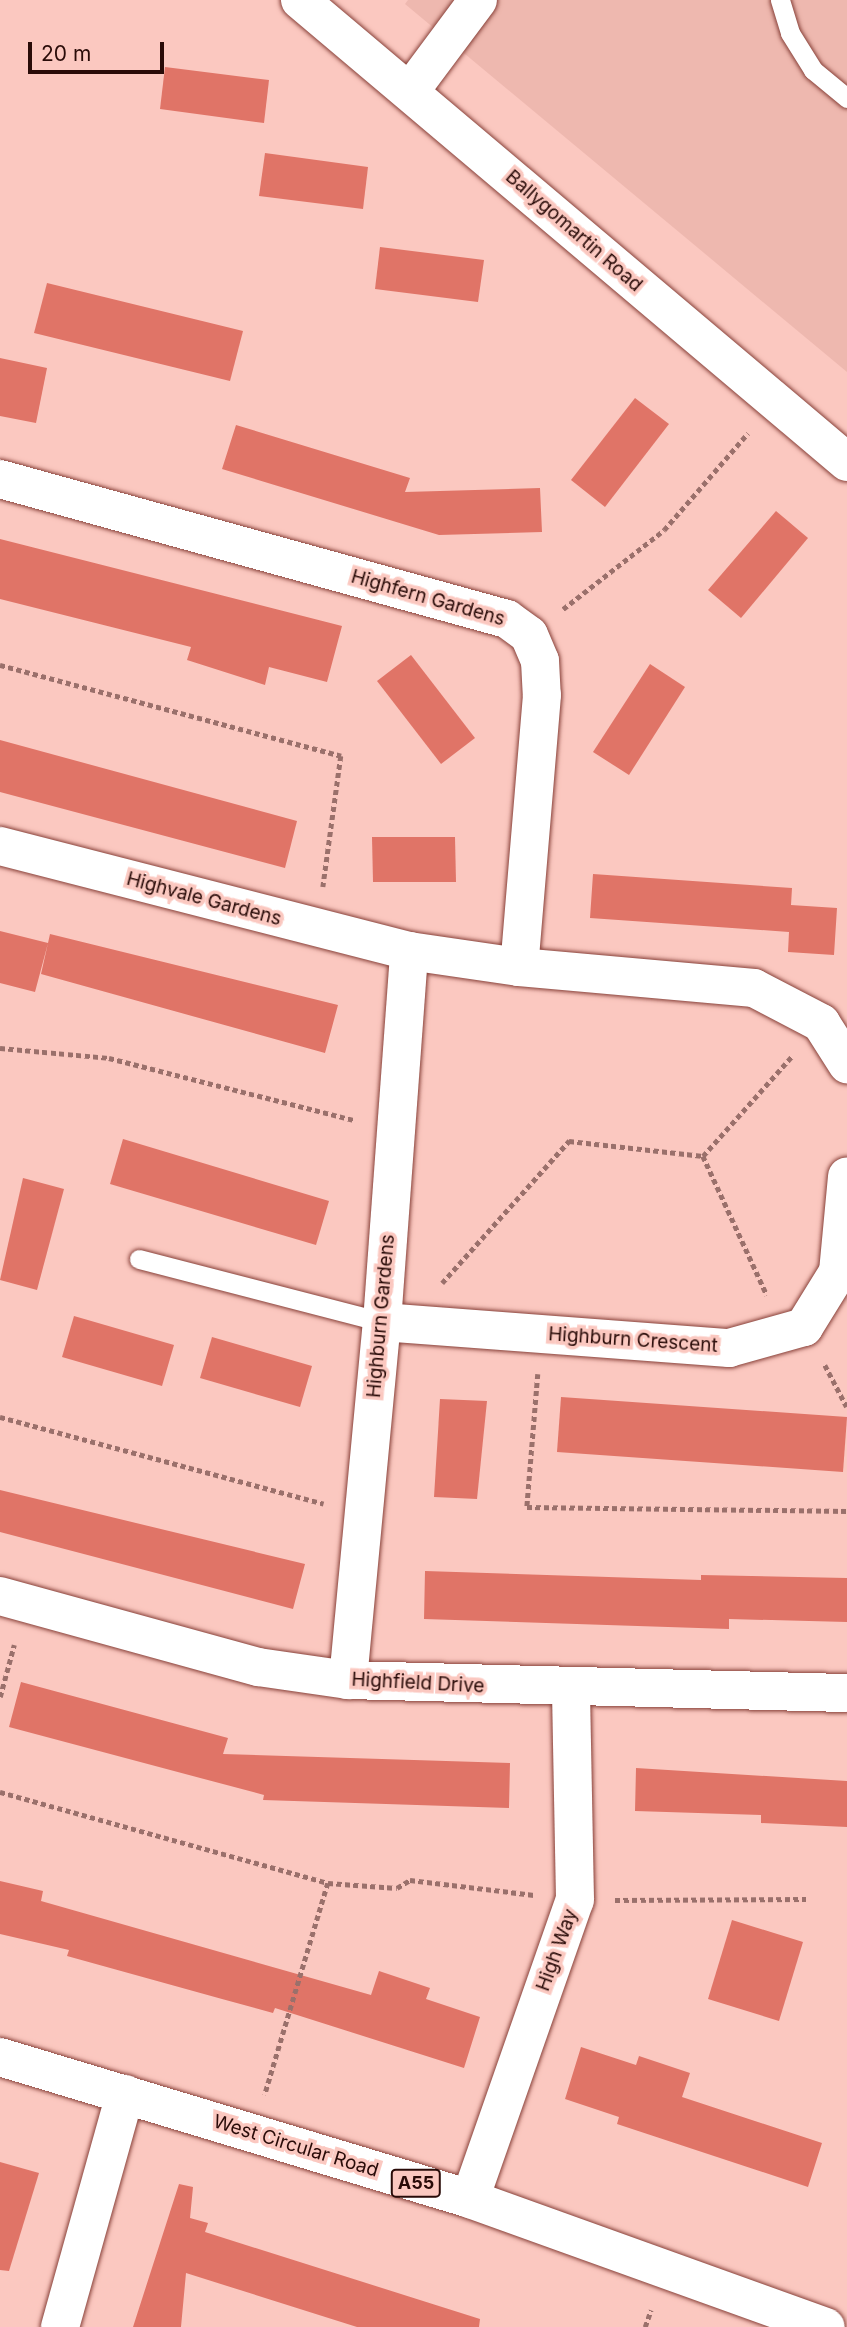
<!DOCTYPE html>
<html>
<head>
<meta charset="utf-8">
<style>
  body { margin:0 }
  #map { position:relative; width:847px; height:2327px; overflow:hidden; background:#fbc8c0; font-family:Inter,sans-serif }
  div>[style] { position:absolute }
  .built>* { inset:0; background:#eeb8af }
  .building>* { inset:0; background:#e07467 }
  .path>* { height:4.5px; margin-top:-2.25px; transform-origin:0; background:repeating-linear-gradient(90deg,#9a706b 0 5px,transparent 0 8.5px) }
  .roads { filter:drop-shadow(0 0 2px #884139) drop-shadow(0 0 2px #884139) }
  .service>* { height:19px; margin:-9.5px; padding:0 9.5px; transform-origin:9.5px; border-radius:9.5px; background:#fff }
  .minor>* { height:38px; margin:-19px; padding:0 19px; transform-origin:19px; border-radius:19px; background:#fff }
  .trunk>* { height:38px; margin:-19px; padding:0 19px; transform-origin:19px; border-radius:19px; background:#fff }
  span { translate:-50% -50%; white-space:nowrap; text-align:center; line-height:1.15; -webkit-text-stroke:7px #fbc8c0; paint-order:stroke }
  .shield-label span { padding:2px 5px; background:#fbc8c0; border:2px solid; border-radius:5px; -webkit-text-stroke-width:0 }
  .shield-label { font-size:18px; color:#290b08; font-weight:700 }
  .street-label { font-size:19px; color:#290b08 }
  .scale { position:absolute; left:28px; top:42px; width:136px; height:32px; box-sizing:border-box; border:4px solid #290b08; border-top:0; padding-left:9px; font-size:21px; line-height:24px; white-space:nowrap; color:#290b08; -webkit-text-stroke:5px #fbc8c0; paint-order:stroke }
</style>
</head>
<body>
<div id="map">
  <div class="built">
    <div style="clip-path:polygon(408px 0,847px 0,847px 372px,405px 4px)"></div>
  </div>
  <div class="building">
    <div style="clip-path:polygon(165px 67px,269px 80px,264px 123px,160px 109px)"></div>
    <div style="clip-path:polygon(265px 153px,368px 167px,363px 209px,259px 196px)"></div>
    <div style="clip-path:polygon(380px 247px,484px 260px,478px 302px,375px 289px)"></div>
    <div style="clip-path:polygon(47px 283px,243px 331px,230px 381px,34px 333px)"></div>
    <div style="clip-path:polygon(0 358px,47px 368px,36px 423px,0 416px)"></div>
    <div style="clip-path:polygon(635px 398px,669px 424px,605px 507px,571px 480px)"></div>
    <div style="clip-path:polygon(236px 425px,410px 478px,405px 492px,540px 488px,542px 532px,439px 535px,222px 469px)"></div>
    <div style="clip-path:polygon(776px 511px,808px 538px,741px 618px,708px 590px)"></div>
    <div style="clip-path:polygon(0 539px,342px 626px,327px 682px,269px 667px,265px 685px,187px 660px,191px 647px,0 599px)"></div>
    <div style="clip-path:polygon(411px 655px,475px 738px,441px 764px,377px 681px)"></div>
    <div style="clip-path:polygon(650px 664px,685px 687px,629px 775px,593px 752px)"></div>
    <div style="clip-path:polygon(0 740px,297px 821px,285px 868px,0 792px)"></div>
    <div style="clip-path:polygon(372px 837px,455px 837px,456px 882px,373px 882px)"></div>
    <div style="clip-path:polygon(593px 874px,792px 888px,791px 905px,837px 908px,834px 955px,788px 952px,789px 932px,590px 918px)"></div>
    <div style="clip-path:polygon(0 931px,48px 943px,50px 934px,338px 1005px,325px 1053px,41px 974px,48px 943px,35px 992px,0 983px)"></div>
    <div style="clip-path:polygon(123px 1139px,329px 1201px,316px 1245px,110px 1184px)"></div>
    <div style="clip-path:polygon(23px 1178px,64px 1189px,37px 1290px,0 1280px)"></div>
    <div style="clip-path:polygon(74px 1316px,174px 1345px,162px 1386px,62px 1357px)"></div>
    <div style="clip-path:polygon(212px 1337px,312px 1366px,300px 1407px,200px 1378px)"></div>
    <div style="clip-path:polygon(561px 1397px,847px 1417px,843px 1472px,557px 1452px)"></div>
    <div style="clip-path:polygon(440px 1399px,487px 1401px,477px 1499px,434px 1497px)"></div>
    <div style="clip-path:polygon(0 1490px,305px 1564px,293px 1609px,0 1532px)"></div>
    <div style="clip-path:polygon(425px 1571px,701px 1580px,701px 1575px,847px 1578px,847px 1622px,729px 1619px,729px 1629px,424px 1619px)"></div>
    <div style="clip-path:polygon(21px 1682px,228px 1738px,223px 1754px,510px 1763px,509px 1808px,263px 1800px,264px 1795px,9px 1727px)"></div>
    <div style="clip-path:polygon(636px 1768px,847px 1781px,847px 1827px,761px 1823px,761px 1815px,635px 1811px)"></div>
    <div style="clip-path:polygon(0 1881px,43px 1891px,41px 1901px,371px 1995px,379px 1971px,430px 1988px,426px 1999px,480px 2017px,464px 2068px,275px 2008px,273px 2013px,222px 1999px,67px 1956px,69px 1950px,0 1934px)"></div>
    <div style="clip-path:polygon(732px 1920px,803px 1942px,779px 2021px,708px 1999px)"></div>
    <div style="clip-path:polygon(581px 2047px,636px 2065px,639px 2056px,690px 2073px,682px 2097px,822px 2143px,808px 2187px,617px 2124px,619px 2117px,565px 2099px)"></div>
    <div style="clip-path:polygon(0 2162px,39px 2173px,9px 2271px,0 2270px)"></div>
    <div style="clip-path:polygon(179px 2184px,193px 2187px,190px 2218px,208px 2223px,205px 2232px,480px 2319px,479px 2327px,357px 2327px,186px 2273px,181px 2327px,133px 2327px)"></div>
  </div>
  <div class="path">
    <div style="left:563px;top:609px;width:128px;rotate:-38deg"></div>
    <div style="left:664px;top:530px;width:128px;rotate:-49.1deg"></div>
    <div style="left:0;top:665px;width:353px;rotate:14.9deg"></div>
    <div style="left:341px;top:756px;width:132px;rotate:97.8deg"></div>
    <div style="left:0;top:1048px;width:109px;rotate:5.2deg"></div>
    <div style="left:109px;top:1058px;width:253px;rotate:14.2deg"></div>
    <div style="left:703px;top:1156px;width:153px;rotate:65.3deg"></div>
    <div style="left:442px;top:1283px;width:191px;rotate:-48.2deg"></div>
    <div style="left:569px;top:1141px;width:135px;rotate:6.4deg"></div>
    <div style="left:703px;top:1156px;width:135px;rotate:-48.3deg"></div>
    <div style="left:825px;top:1365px;width:47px;rotate:62.4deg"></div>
    <div style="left:538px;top:1374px;width:133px;rotate:94.7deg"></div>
    <div style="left:527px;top:1507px;width:320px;rotate:0.7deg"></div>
    <div style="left:0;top:1417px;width:335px;rotate:15deg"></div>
    <div style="left:0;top:1697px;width:54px;rotate:-74.9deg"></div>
    <div style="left:0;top:1792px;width:340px;rotate:15.5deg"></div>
    <div style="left:328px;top:1883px;width:221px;rotate:106.6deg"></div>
    <div style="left:328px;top:1883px;width:69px;rotate:4.1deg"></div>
    <div style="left:397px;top:1888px;width:15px;rotate:-32deg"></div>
    <div style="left:410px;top:1880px;width:125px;rotate:6.9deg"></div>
    <div style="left:615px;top:1900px;width:191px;rotate:-0.3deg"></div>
    <div style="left:645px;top:2327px;width:18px;rotate:-71deg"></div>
  </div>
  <div class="roads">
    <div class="service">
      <div style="left:780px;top:0;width:34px;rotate:73deg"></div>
      <div style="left:790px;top:33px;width:44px;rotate:58.1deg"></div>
      <div style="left:813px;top:70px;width:44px;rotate:39.5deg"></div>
      <div style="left:139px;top:1259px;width:251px;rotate:14.5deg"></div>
    </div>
    <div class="minor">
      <div style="left:300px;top:0;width:716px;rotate:40.18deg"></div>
      <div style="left:411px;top:90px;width:112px;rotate:-53.3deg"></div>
      <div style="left:0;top:479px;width:526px;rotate:15.44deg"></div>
      <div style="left:507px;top:619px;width:27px;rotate:36deg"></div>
      <div style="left:529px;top:635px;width:28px;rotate:67deg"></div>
      <div style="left:540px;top:661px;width:34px;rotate:87deg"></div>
      <div style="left:542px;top:695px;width:273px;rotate:94.8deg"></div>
      <div style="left:0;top:846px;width:422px;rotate:14.4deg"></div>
      <div style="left:409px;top:951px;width:111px;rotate:8.3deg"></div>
      <div style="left:519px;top:967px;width:236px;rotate:5.1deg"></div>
      <div style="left:754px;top:988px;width:76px;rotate:27.6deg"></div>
      <div style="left:821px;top:1023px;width:49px;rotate:57.6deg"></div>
      <div style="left:382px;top:1322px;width:348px;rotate:4.3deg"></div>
      <div style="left:729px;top:1348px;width:78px;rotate:-15.6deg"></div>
      <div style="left:804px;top:1327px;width:65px;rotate:-58.3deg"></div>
      <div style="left:838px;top:1272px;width:96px;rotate:-84.6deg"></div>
      <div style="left:0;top:1596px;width:268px;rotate:15.4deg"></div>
      <div style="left:258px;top:1667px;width:91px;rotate:8.2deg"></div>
      <div style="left:348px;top:1680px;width:499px;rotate:1.5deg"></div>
      <div style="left:348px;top:1680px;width:360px;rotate:-84.6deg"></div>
      <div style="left:382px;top:1322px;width:372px;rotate:-85.8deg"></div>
      <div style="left:470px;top:2199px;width:317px;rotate:-70.7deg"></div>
      <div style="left:575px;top:1900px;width:211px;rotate:-91.1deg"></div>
      <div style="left:60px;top:2327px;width:242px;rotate:-74.4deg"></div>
    </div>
    <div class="trunk">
      <div style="left:0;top:2057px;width:491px;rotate:16.8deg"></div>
      <div style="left:470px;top:2199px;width:378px;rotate:19.8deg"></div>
    </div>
  </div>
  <div class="shield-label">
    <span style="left:416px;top:2183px">A55</span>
  </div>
  <div class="street-label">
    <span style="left:574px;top:231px;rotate:41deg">Ballygomartin Road</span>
    <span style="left:428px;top:598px;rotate:16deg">Highfern Gardens</span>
    <span style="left:204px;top:899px;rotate:15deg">Highvale Gardens</span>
    <span style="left:381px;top:1316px;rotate:-85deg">Highburn Gardens</span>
    <span style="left:633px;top:1340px;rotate:4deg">Highburn Crescent</span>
    <span style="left:418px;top:1683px;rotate:3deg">Highfield Drive</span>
    <span style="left:557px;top:1950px;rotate:-70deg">High Way</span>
    <span style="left:296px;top:2146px;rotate:17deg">West Circular Road</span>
  </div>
  <div class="scale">20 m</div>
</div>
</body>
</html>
